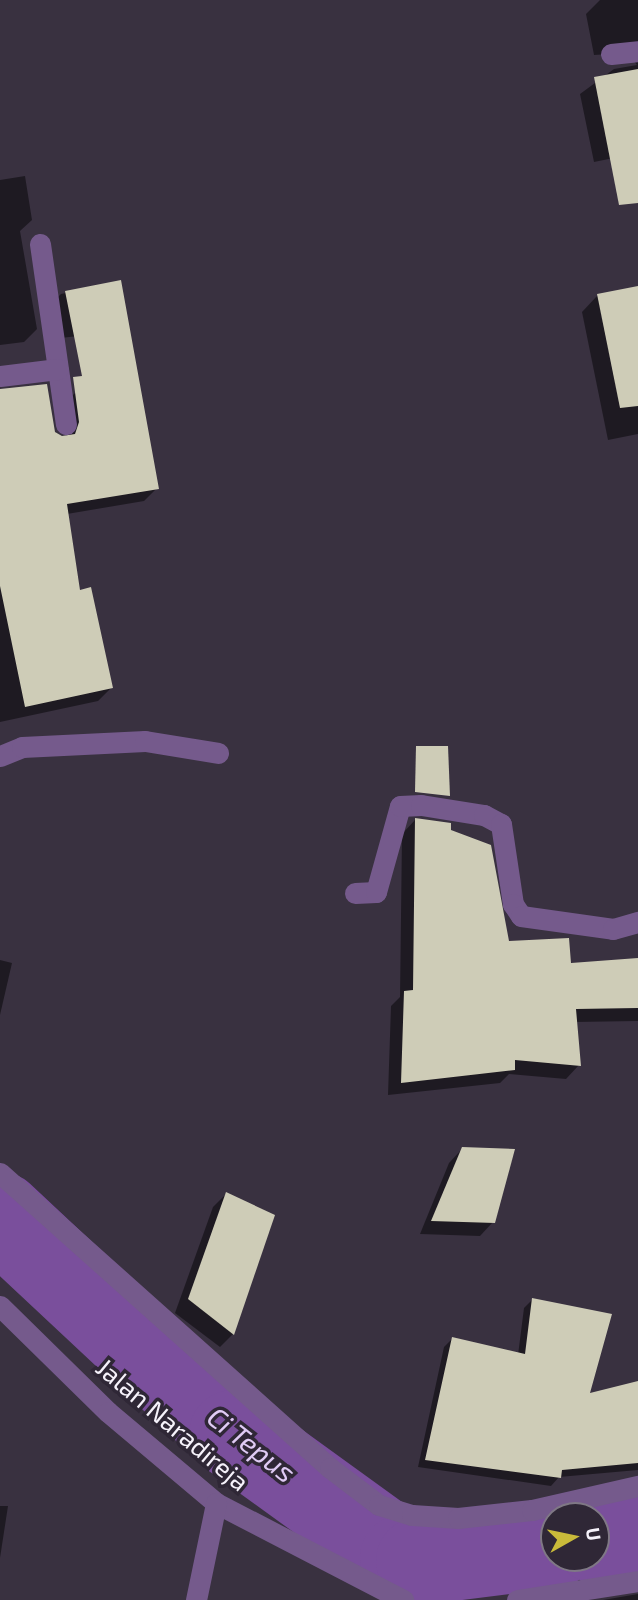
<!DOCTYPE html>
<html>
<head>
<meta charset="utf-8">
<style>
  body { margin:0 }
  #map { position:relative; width:638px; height:1600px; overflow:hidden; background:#393140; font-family:"Exo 2",sans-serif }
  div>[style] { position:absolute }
  .shadow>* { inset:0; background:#0007 }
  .river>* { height:88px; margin:-44px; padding:0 44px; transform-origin:44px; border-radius:44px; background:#7a4f9c }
  .building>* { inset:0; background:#ceccb7 }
  .minor>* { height:21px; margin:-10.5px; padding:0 10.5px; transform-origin:10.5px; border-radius:10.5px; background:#755a8c }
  span { translate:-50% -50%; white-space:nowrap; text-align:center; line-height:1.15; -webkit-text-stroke:7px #2f2736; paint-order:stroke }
  .street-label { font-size:26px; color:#f6f2fb }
  .water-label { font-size:28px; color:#e0cbf5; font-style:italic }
  .north { position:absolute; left:540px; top:1502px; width:70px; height:70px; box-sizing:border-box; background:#2f2736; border:2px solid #7f7885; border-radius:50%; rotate:81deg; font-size:19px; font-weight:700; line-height:28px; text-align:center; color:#f6f2fb }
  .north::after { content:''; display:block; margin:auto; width:24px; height:32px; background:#c9ba3a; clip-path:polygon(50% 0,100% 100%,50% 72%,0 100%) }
</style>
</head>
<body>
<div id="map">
  <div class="shadow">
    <div style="clip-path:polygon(600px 0,638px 0,638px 153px,594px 162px,580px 94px,614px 69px,637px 65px,628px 53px,594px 55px,586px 14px)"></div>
    <div style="clip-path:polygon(25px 176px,32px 220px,20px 231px,37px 329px,24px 342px,0 345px,0 180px)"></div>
    <div style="clip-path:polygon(119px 282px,113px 332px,52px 339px,48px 307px,61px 294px)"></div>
    <div style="clip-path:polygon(638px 288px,638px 434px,608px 440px,582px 312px,597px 296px)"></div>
    <div style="clip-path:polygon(75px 393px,157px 488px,144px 501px,67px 514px,79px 592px,111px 688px,98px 701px,0 722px,0 404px,66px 438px,62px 406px)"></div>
    <div style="clip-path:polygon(415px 820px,449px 831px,507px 943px,570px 965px,638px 960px,638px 1021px,575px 1022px,579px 1065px,566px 1079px,509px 1074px,500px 1083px,388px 1095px,391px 1006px,400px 997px,402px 834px)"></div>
    <div style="clip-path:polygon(0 960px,12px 963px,0 1015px)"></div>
    <div style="clip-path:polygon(462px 1149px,493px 1222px,480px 1236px,420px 1234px,449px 1163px)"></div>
    <div style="clip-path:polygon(226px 1194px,233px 1334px,220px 1347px,175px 1313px,213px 1207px)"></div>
    <div style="clip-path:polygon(532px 1300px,587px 1396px,638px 1383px,638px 1470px,559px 1477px,551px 1486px,418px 1467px,444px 1347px,452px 1339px,518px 1355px,524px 1308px)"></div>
    <div style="clip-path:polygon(0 1506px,8px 1506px,0 1558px)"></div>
    <div style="clip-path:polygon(638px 1594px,638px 1600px,603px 1600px)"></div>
  </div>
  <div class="river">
    <div style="left:0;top:1216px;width:319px;rotate:43.1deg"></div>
    <div style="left:233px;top:1434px;width:211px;rotate:35.9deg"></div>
    <div style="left:404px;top:1558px;width:16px;rotate:11deg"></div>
    <div style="left:420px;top:1561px;width:135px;rotate:-7.2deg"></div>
    <div style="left:596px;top:1539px;width:42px;rotate:-8.1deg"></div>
  </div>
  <div class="building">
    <div style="clip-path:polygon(638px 69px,638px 203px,619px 205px,594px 77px)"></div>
    <div style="clip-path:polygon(121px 280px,159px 489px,67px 504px,80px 590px,91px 587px,113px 688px,25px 707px,0 586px,0 389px,47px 384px,55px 432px,62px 436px,75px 434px,79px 422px,73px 377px,82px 376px,65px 291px)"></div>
    <div style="clip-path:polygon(638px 286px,638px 406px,620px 408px,597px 294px)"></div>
    <div style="clip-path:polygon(416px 746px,448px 746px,450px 796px,415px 792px)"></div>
    <div style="clip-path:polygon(415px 818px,451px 823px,451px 830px,491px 845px,509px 941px,569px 938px,571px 963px,638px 958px,638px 1008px,576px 1009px,581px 1066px,515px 1060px,515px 1070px,401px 1083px,404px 991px,413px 990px)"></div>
    <div style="clip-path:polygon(462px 1147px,515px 1149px,495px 1223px,431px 1221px)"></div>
    <div style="clip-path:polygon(226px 1192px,275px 1215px,234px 1335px,188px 1299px)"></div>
    <div style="clip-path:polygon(532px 1298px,612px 1314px,590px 1393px,638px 1381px,638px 1463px,562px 1470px,561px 1478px,425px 1460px,452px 1337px,525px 1354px)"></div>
  </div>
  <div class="minor">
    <div style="left:611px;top:54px;width:27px;rotate:-6deg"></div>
    <div style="left:40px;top:244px;width:182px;rotate:81.8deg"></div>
    <div style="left:0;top:376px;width:58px;rotate:-6.9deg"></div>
    <div style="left:0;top:756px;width:24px;rotate:-22deg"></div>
    <div style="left:22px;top:747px;width:123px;rotate:-2.8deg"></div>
    <div style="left:145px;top:741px;width:74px;rotate:9.3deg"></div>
    <div style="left:355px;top:893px;width:21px;rotate:-3deg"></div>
    <div style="left:376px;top:892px;width:89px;rotate:-74.4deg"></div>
    <div style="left:400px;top:806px;width:21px;rotate:-3deg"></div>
    <div style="left:421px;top:805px;width:64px;rotate:9deg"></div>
    <div style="left:484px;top:815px;width:19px;rotate:28deg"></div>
    <div style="left:501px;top:824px;width:81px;rotate:81.5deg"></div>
    <div style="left:513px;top:904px;width:14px;rotate:56deg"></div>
    <div style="left:521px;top:916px;width:93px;rotate:8deg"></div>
    <div style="left:613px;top:929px;width:26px;rotate:-16deg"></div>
    <div style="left:0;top:1173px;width:443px;rotate:41.8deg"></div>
    <div style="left:330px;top:1468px;width:61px;rotate:37.1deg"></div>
    <div style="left:379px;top:1505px;width:34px;rotate:17deg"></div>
    <div style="left:412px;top:1515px;width:46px;rotate:3.7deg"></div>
    <div style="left:458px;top:1518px;width:74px;rotate:-6.2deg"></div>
    <div style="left:532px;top:1510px;width:109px;rotate:-12.8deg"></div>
    <div style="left:0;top:1306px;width:151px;rotate:44.5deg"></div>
    <div style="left:108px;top:1412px;width:141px;rotate:40.1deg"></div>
    <div style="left:216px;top:1503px;width:211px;rotate:27.4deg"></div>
    <div style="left:196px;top:1600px;width:99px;rotate:-78.3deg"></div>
    <div style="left:517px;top:1600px;width:122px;rotate:-8.9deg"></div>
  </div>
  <div class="street-label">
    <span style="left:173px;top:1424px;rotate:40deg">Jalan Naradireja</span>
  </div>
  <div class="water-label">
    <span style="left:252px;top:1444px;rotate:38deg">Ci Tepus</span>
  </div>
  <div class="north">U</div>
</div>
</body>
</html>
